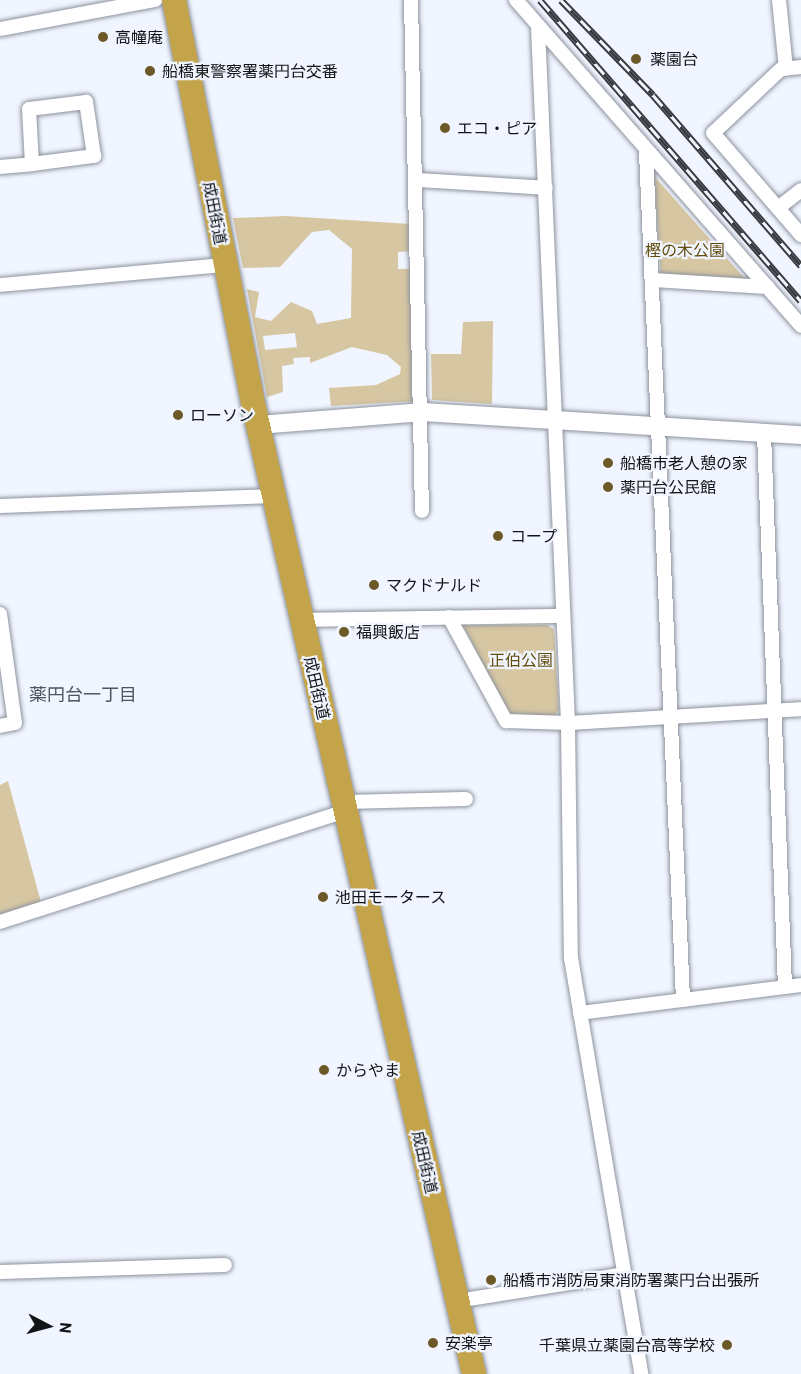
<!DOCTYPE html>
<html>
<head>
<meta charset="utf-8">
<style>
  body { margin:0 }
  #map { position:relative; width:801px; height:1374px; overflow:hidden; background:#f0f5ff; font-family:Barlow,"Noto Sans JP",sans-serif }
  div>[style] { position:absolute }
  .green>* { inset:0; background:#d6c6a2 }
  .roads { filter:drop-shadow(0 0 2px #8d939e) drop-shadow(0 0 2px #8d939e) }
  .minor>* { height:14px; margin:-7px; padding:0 7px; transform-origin:7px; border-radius:7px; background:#fff }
  .tertiary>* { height:18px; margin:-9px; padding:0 9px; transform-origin:9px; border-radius:9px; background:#fff }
  .trunk>* { height:24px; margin:-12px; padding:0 12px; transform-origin:12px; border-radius:12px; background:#c4a44a }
  .rail>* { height:7px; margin-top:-3.5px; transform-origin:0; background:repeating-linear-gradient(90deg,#f0f5ff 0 14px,#393b40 0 28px); box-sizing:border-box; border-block:2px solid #393b40 }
  .dots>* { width:16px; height:16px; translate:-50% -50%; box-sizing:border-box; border:3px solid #f0f5ff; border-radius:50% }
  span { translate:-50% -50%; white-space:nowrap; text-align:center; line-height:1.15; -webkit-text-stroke:4.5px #f0f5ff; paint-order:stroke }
  .poi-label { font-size:16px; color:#121418 }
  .left { translate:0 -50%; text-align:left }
  .right { translate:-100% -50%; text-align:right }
  .street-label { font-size:16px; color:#121418 }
  .park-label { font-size:16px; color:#654d0c }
  .neighbourhood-label { font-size:18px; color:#4f545e }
  .north { position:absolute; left:18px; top:1296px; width:60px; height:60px; -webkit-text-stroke:4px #f0f5ff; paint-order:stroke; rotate:96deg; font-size:16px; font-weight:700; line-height:24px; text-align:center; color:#121418 }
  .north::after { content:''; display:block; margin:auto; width:21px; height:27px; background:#121418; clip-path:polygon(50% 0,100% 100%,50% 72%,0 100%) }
</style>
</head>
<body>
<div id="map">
  <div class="green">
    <div style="clip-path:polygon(654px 176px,747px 281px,661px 276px)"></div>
    <div style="clip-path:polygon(evenodd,286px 216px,410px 224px,411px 251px,398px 252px,398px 269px,412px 269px,417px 401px,331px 406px,329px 388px,376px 385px,400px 374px,401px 367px,387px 355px,352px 347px,310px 363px,310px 357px,293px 358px,294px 364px,282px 366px,283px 392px,267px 397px,247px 289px,259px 292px,255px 317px,271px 321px,291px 302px,312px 311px,317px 324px,351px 318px,352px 249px,329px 230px,312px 232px,280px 267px,243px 268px,233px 218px,286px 216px,295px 333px,297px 347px,265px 350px,263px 336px,295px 333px)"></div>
    <div style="clip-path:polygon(493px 321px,492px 404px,432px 400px,431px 354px,461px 354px,463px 322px)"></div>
    <div style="clip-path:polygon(463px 625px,547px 625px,554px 629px,559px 710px,555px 716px,509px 714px)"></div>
    <div style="clip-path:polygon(8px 781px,42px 906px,0 917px,0 785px)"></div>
  </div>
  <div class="roads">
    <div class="minor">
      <div style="left:411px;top:0;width:511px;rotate:88.77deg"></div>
      <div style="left:516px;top:0;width:433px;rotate:48.8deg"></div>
      <div style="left:779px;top:0;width:69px;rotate:84.2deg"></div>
      <div style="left:538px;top:27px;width:697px;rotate:87.53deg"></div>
      <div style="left:568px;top:723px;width:235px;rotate:89.3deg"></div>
      <div style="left:571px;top:958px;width:422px;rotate:80.4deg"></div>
      <div style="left:0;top:29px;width:158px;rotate:-10.6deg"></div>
      <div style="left:801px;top:67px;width:20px;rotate:174deg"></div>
      <div style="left:781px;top:69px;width:93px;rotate:136.7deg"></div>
      <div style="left:713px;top:133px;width:135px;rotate:49.2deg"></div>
      <div style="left:646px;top:152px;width:849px;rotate:87.5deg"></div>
      <div style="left:0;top:167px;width:32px;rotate:-5deg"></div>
      <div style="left:32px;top:164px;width:63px;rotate:-7.4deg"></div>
      <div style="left:94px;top:156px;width:55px;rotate:-98.4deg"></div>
      <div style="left:86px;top:102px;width:57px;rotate:173deg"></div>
      <div style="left:29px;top:109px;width:55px;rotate:86.9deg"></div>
      <div style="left:417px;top:180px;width:129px;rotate:3.5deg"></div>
      <div style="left:778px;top:208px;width:29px;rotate:-38deg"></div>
      <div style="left:652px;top:280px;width:116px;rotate:3.5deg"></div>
      <div style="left:0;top:285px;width:226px;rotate:-5.1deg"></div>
      <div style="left:764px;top:433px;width:554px;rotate:87.83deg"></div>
      <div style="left:0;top:506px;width:274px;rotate:-2.1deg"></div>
      <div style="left:0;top:614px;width:110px;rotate:82.2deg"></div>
      <div style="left:15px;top:723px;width:15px;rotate:169deg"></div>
      <div style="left:449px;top:617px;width:119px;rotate:61.3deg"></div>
      <div style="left:506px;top:721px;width:62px;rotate:1.8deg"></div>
      <div style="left:568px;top:723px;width:233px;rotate:-3.4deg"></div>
      <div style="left:302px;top:620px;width:261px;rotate:-0.9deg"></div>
      <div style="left:343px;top:802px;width:123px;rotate:-1.4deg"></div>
      <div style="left:0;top:922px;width:363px;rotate:-17.8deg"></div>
      <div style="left:580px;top:1013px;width:223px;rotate:-7.2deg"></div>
      <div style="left:0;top:1272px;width:225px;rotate:-1.8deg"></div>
      <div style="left:457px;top:1301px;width:170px;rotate:-9.1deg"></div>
    </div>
    <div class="tertiary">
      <div style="left:258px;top:425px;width:166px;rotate:-4.5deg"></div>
      <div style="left:423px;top:412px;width:379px;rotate:3.5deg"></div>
    </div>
    <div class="trunk">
      <div style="left:174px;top:0;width:416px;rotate:78.9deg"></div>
      <div style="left:254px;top:408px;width:991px;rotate:77.17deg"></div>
    </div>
  </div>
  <div class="rail">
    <div style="left:540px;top:0;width:398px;rotate:49.1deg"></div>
    <div style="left:561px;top:0;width:132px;rotate:45.9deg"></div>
    <div style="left:653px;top:95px;width:226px;rotate:49.1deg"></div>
  </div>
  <div class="dots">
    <div style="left:103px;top:37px;background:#6d5927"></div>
    <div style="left:636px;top:59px;background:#6d5927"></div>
    <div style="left:150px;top:71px;background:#6d5927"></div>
    <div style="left:445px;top:128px;background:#6d5927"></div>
    <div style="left:178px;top:415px;background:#6d5927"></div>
    <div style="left:608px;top:463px;background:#6d5927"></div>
    <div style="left:608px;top:487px;background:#6d5927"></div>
    <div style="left:498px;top:536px;background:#6d5927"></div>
    <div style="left:374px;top:585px;background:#6d5927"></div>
    <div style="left:344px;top:632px;background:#6d5927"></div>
    <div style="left:323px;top:897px;background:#6d5927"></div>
    <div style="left:324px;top:1070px;background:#6d5927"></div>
    <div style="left:491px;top:1280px;background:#6d5927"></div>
    <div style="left:433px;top:1343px;background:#6d5927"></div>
    <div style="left:727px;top:1345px;background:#6d5927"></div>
  </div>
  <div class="poi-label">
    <span class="left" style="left:115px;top:37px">高幢庵</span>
    <span class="left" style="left:650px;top:59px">薬園台</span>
    <span class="left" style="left:162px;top:71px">船橋東警察署薬円台交番</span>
    <span class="left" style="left:457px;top:128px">エコ・ピア</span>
    <span class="left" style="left:190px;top:415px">ローソン</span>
    <span class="left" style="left:620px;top:463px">船橋市老人憩の家</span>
    <span class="left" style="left:620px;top:487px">薬円台公民館</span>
    <span class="left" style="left:510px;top:536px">コープ</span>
    <span class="left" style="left:386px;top:585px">マクドナルド</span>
    <span class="left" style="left:356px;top:632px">福興飯店</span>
    <span class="left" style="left:335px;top:897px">池田モータース</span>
    <span class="left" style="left:336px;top:1070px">からやま</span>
    <span class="left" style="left:503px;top:1280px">船橋市消防局東消防署薬円台出張所</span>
    <span class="left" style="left:445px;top:1343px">安楽亭</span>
    <span class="right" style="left:715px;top:1345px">千葉県立薬園台高等学校</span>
  </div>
  <div class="street-label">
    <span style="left:215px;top:213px;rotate:79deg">成田街道</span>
    <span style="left:317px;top:688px;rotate:77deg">成田街道</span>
    <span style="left:425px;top:1162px;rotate:77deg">成田街道</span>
  </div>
  <div class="park-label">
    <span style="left:685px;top:250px">樫の木公園</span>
    <span style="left:521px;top:660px">正伯公園</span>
  </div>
  <div class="neighbourhood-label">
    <span style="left:83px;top:694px">薬円台一丁目</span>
  </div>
  <div class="north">N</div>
</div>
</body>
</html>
